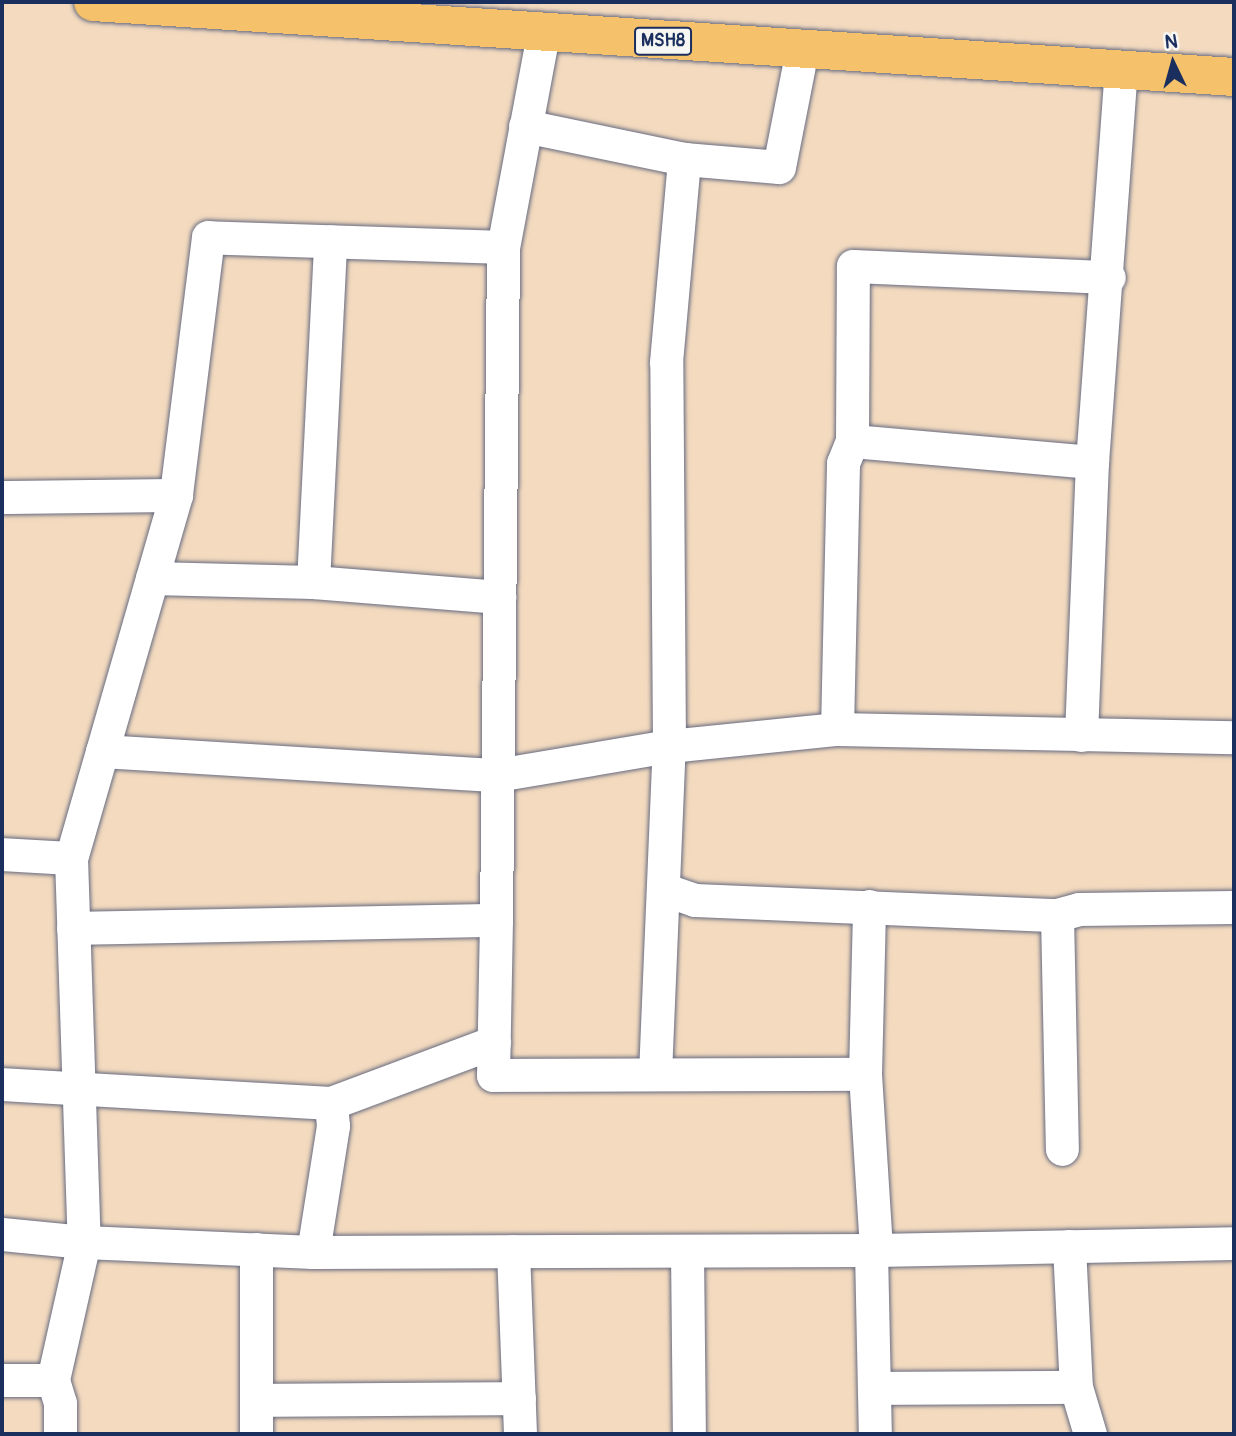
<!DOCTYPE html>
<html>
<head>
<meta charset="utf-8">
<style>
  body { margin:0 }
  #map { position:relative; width:1236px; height:1436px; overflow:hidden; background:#f4dbbf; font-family:Pangolin,sans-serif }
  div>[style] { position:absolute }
  .roads { filter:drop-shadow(0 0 2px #676b80) drop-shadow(0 0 2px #676b80) }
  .street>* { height:33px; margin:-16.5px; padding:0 16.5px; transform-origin:16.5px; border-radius:16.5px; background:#fff }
  .primary>* { height:38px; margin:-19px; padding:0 19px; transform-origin:19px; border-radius:19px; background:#f5c16b }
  span { translate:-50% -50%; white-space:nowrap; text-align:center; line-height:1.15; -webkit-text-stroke:6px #f6f6f2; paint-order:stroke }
  .shield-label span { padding:2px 5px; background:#f6f6f2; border:2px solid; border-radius:5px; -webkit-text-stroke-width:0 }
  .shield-label { font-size:18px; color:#1b2f5e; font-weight:700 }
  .frame { position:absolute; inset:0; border:4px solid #1b2f5e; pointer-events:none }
  .north { position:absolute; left:1138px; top:28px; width:70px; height:70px; -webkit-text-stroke:5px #f6f6f2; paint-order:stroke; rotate:355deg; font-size:19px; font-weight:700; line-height:28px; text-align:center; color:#1b2f5e }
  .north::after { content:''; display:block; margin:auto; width:24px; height:32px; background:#1b2f5e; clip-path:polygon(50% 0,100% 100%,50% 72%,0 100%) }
</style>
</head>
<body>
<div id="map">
  <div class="roads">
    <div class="street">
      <div style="left:543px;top:34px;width:217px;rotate:100.6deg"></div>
      <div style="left:503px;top:247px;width:295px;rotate:-178.1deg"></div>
      <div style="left:208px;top:237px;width:260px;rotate:97.1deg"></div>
      <div style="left:176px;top:495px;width:378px;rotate:106.1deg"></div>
      <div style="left:71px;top:858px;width:384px;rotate:88.1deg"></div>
      <div style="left:84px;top:1242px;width:229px;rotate:2.5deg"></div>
      <div style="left:313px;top:1252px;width:563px;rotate:-0.2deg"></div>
      <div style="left:876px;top:1250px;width:358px;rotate:-1.1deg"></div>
      <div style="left:525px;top:126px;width:162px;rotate:11.7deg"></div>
      <div style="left:684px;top:159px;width:95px;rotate:4.8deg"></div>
      <div style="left:779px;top:167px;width:119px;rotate:-78.9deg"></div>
      <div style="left:852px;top:441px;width:241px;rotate:5deg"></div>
      <div style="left:2px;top:497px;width:174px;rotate:-0.7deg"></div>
      <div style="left:152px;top:578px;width:161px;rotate:1.4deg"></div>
      <div style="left:313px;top:582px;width:187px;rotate:4.6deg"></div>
      <div style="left:313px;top:582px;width:341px;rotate:-87.1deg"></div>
      <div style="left:837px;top:729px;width:266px;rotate:-88.7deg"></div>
      <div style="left:843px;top:463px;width:24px;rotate:-68deg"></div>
      <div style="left:852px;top:441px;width:175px;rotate:-89.7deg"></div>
      <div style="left:853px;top:266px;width:256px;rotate:2.5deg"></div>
      <div style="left:1081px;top:735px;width:273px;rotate:-87.7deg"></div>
      <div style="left:1092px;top:462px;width:393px;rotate:-85.8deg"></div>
      <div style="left:102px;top:751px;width:396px;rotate:3.5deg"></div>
      <div style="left:497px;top:775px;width:174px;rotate:-9.6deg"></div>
      <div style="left:669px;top:746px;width:169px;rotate:-5.8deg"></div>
      <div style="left:837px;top:729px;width:397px;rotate:1.2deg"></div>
      <div style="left:2px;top:854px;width:69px;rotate:3.3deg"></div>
      <div style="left:663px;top:889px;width:34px;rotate:19deg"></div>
      <div style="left:695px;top:900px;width:362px;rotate:2.4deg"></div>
      <div style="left:1057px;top:915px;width:23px;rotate:-15deg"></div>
      <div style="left:1079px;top:909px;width:155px;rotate:-0.7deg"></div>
      <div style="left:1057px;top:915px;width:234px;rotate:88.8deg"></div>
      <div style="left:496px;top:920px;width:155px;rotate:91.1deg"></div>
      <div style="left:493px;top:1075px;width:372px;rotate:-0.2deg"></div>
      <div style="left:865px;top:1074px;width:176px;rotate:86.4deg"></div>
      <div style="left:73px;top:928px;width:423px;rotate:-1.1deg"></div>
      <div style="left:496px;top:920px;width:673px;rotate:-89.4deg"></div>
      <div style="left:655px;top:1074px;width:328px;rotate:-87.6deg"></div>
      <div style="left:669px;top:746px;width:384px;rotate:-90.4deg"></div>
      <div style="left:666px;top:362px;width:204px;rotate:-84.9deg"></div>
      <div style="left:865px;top:1074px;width:168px;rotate:-88.6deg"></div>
      <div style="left:2px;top:1084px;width:330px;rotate:3.3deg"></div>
      <div style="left:331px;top:1103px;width:174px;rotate:-20.5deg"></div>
      <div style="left:2px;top:1234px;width:82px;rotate:5.6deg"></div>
      <div style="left:84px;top:1242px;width:141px;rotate:102.7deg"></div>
      <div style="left:53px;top:1380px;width:24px;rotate:73deg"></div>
      <div style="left:60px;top:1403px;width:31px;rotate:90deg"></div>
      <div style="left:1069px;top:1246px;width:141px;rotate:87.2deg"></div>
      <div style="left:1076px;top:1387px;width:49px;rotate:73.4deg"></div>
      <div style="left:871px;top:1250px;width:184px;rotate:88.8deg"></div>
      <div style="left:513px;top:1251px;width:183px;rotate:87.8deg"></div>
      <div style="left:687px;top:1251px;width:183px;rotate:89.4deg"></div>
      <div style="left:313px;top:1252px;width:128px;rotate:-81deg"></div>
      <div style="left:333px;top:1126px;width:23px;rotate:-95deg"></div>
      <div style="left:2px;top:1380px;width:51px"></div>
      <div style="left:876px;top:1388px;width:200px;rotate:-0.3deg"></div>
      <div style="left:256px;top:1400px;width:263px;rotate:-0.4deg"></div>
      <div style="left:256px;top:1434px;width:185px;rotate:-90deg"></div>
    </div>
    <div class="primary">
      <div style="left:93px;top:2px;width:1143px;rotate:3.76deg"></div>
    </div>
  </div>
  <div class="shield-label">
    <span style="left:663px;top:41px">MSH8</span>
  </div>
  <div class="frame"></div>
  <div class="north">N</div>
</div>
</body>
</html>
